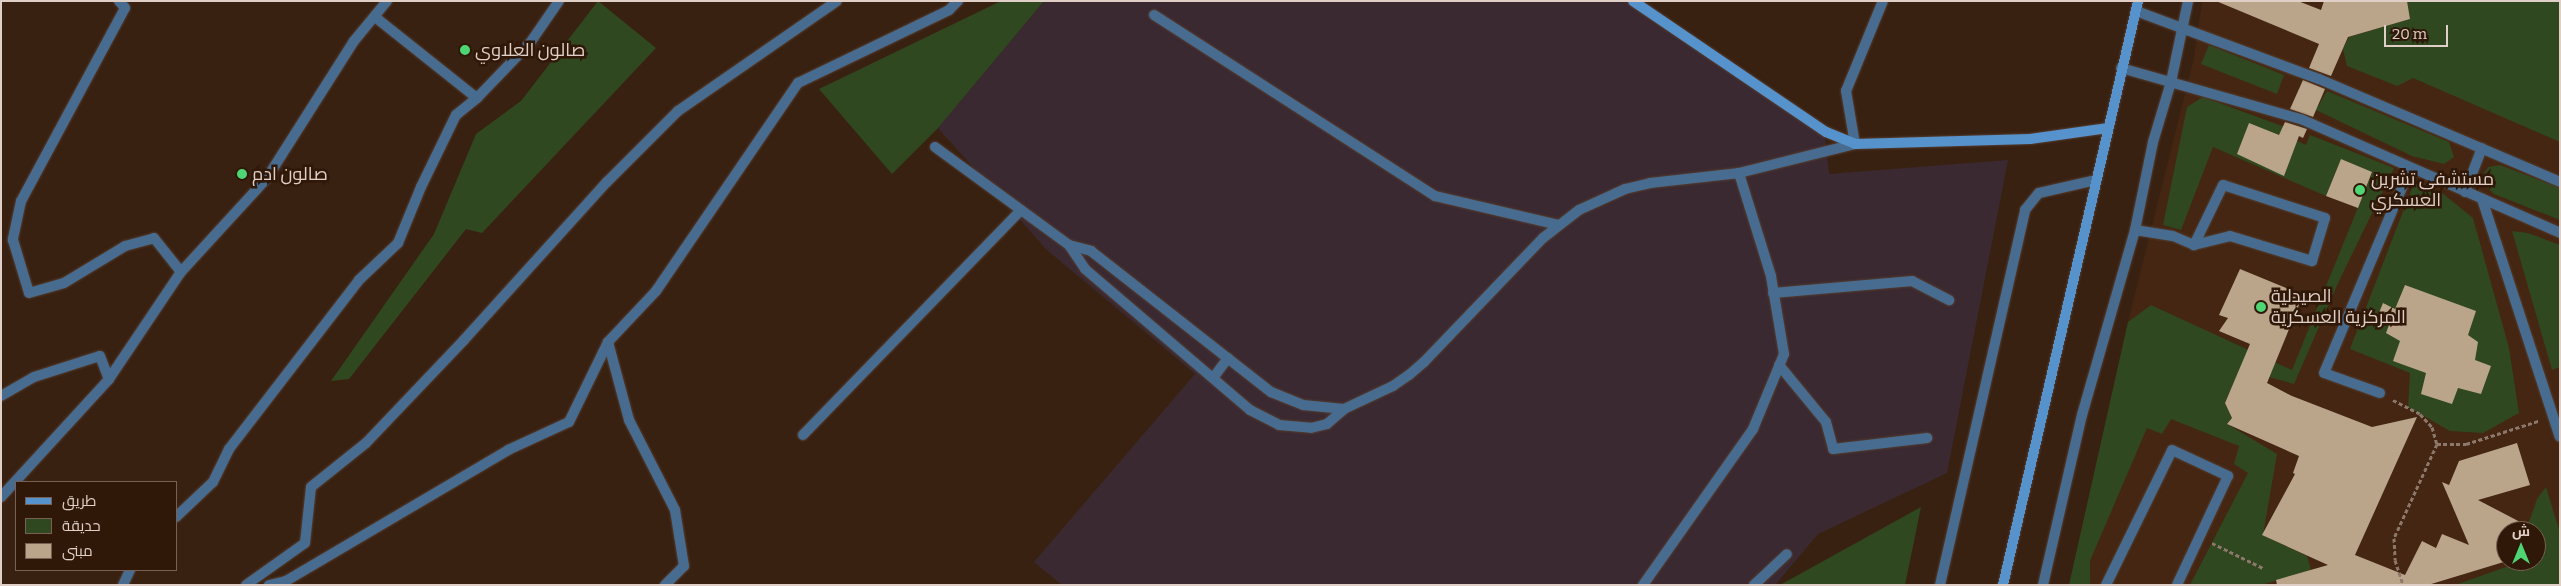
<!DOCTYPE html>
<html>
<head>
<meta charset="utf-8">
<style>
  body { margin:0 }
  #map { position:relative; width:2561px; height:586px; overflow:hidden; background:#392112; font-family:Bitter,Cairo,serif }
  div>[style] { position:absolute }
  .industrial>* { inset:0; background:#3b2931 }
  .built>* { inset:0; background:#442612 }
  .green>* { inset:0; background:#304820 }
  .building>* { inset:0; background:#baa58a }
  .path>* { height:3px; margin-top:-1.5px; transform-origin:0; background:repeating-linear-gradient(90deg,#8d786c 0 4px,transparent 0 6.5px) }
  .roads { filter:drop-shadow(0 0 1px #543d2f) drop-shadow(0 0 1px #543d2f) }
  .lane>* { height:10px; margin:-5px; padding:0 5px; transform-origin:5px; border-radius:5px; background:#476c90 }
  .street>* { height:10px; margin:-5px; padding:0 5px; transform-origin:5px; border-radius:5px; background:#476c90 }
  .secondary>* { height:10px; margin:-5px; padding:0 5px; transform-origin:5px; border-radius:5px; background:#5692cc }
  .dots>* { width:14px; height:14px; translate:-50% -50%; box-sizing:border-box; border:2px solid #2f1808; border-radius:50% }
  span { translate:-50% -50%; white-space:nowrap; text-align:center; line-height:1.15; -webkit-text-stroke:5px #2f1808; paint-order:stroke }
  .poi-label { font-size:18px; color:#e0cfc6 }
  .left { translate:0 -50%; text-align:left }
  .frame { position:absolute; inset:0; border:2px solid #e0cfc6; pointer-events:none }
  .legend { position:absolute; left:15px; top:481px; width:162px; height:90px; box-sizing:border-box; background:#2f1808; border:1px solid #766154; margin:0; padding:6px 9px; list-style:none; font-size:15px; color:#e0cfc6 }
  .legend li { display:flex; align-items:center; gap:10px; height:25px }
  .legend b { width:25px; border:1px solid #766154 }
  .north { position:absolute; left:2496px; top:521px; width:50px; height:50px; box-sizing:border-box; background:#2f1808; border:1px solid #766154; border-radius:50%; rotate:0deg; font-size:14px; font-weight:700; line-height:20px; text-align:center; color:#e0cfc6 }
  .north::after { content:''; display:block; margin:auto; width:18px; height:22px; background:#4ed675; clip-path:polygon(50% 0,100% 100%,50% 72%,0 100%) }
  .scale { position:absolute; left:2384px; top:25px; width:64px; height:22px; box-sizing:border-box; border:2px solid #e0cfc6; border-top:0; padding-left:6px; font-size:15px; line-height:18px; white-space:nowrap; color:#e0cfc6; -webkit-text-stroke:4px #2f1808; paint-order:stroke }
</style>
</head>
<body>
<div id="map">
  <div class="industrial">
    <div style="clip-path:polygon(1044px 1px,1641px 1px,1824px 129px,1829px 174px,2008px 160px,1947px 473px,1818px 534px,1775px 585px,1062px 585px,1034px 562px,1195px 374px,1047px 250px,938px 128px)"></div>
  </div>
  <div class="built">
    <div style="clip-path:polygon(evenodd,2202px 1px,2560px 1px,2560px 585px,2069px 585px,2128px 322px,2194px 58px,2202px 1px,2506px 531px,2536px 531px,2536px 561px,2506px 561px,2506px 531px)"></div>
  </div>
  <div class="green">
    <div style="clip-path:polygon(598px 1px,656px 48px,482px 233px,466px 229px,349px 379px,331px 381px,434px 234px,476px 134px,521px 101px)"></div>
    <div style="clip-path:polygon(1001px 1px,1044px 1px,938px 128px,892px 174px,819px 89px)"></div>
    <div style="clip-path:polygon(2407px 1px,2560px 1px,2560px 142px,2413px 78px,2397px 86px,2347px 66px,2343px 49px,2349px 37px,2410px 19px)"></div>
    <div style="clip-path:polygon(2209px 45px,2284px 75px,2277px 94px,2201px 64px)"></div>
    <div style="clip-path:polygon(2327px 91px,2449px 142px,2454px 157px,2444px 164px,2412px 156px,2316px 110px)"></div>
    <div style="clip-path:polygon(2203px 97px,2298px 132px,2295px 140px,2306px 145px,2310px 135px,2394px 168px,2339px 281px,2294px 384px,2240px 369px,2225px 402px,2232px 418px,2227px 424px,2277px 454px,2263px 535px,2307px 556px,2311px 570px,2261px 585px,2190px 585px,2248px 473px,2234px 464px,2239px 446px,2171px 419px,2162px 434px,2147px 428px,2090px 561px,2090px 583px,2093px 585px,2069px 585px,2128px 322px,2151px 305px,2292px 370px,2372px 173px,2341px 159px,2326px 196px,2213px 147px,2181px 230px,2163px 225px,2187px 107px)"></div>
    <div style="clip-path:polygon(2500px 165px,2560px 188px,2560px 220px,2494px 194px,2484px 184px,2482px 177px,2488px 167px)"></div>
    <div style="clip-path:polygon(2414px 183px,2442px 193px,2473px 218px,2509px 348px,2519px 413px,2483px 433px,2450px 431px,2408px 407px,2410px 373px,2350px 349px)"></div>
    <div style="clip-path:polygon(2512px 231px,2528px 233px,2560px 245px,2560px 367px,2552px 370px)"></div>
    <div style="clip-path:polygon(2546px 487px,2560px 533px,2560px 585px,2455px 585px,2523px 561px,2536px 561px,2536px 531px,2526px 531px,2537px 499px)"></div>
    <div style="clip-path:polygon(1921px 507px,1905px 585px,1780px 585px)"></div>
  </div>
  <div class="building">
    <div style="clip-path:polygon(2216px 1px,2298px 1px,2321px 10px,2324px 1px,2407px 1px,2410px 19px,2348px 37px,2331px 76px,2309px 68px,2319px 44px)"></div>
    <div style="clip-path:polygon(2303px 80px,2325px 89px,2313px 117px,2290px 109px)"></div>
    <div style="clip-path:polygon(2285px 122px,2307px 129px,2303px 138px,2299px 136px,2284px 176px,2237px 154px,2249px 123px,2279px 135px)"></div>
    <div style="clip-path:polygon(2341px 159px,2372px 172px,2358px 208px,2326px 196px)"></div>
    <div style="clip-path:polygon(2240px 269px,2303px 295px,2267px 383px,2292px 396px,2372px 427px,2417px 417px,2355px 555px,2405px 575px,2422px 541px,2436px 548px,2442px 534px,2469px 545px,2442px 482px,2449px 485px,2459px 461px,2517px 443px,2530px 485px,2478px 500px,2524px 524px,2520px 531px,2506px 531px,2504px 560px,2507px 561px,2428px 585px,2277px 585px,2276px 580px,2328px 565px,2262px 535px,2295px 474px,2293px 473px,2299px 456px,2227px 424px,2232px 418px,2225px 403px,2250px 344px,2219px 331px,2228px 318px,2219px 315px)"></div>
    <div style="clip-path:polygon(2405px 285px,2476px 311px,2468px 335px,2478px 342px,2475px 360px,2491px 366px,2481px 394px,2458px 388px,2452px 404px,2421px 394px,2426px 373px,2393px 361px,2400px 341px,2386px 333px,2389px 325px,2376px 320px,2383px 303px,2395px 309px)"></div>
  </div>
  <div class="path">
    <div style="left:2393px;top:400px;width:30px;rotate:27deg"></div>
    <div style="left:2420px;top:414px;width:18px;rotate:47deg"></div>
    <div style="left:2432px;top:427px;width:18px;rotate:74deg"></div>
    <div style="left:2437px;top:444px;width:103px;rotate:114.6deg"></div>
    <div style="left:2394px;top:538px;width:22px;rotate:87deg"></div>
    <div style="left:2395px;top:560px;width:26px;rotate:72deg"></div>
    <div style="left:2437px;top:444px;width:29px"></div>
    <div style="left:2466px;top:444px;width:76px;rotate:-17.7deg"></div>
    <div style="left:2212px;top:543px;width:57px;rotate:26.1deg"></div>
  </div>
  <div class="roads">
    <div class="lane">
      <div style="left:2136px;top:11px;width:195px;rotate:20.4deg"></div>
      <div style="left:2319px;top:79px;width:262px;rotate:23.1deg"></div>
      <div style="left:1154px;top:15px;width:334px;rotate:32.8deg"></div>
      <div style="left:1435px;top:196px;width:127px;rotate:13.2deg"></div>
      <div style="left:2121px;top:68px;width:189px;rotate:15.9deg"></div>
      <div style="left:2303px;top:120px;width:281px;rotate:23.7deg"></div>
      <div style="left:935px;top:147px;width:166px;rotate:36.2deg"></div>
      <div style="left:1069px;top:245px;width:29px;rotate:56deg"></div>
      <div style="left:1085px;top:269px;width:217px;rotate:40.5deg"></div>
      <div style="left:1250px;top:410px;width:33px;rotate:27deg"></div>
      <div style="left:1279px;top:425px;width:32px;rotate:5deg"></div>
      <div style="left:1311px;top:428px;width:16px;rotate:-14deg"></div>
      <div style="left:1327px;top:424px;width:23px;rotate:-41deg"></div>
      <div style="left:1344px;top:409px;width:54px;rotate:-25.1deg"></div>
      <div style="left:1393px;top:386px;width:19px;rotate:-35deg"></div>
      <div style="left:1409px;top:375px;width:20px;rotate:-41deg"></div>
      <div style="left:1424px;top:362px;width:172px;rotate:-46.2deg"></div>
      <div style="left:1543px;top:238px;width:46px;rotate:-37.9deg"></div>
      <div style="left:1579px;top:210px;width:51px;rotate:-24.5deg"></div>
      <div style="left:1625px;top:189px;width:26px;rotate:-13deg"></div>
      <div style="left:1650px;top:183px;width:90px;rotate:-6.4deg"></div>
      <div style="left:1739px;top:173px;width:120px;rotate:-14deg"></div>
      <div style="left:1855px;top:144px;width:54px;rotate:-99.6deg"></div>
      <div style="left:1846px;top:91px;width:97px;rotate:-67.7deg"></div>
      <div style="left:2465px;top:192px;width:47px;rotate:-68.9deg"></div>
      <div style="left:2482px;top:199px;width:250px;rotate:71.9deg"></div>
      <div style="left:2135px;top:230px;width:38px;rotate:9deg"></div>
      <div style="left:2173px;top:236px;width:23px;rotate:23deg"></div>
      <div style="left:2194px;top:245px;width:37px;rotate:-14deg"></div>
      <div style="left:2230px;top:236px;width:86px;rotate:17deg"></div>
      <div style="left:2312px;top:261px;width:45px;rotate:-73.2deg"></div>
      <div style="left:2325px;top:218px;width:107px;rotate:-162.1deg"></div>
      <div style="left:2223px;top:185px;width:67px;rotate:115.8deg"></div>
      <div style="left:1069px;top:245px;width:23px;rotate:15deg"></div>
      <div style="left:1091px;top:251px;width:229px;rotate:38.1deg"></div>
      <div style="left:1271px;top:392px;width:35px;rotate:22deg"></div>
      <div style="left:1303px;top:405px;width:41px;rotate:5.6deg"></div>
      <div style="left:1773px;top:293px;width:140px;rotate:-4.9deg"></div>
      <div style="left:1912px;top:281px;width:42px;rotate:27.2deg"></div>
      <div style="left:1779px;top:365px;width:74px;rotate:50.5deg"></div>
      <div style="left:1826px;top:422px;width:28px;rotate:75deg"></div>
      <div style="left:1833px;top:449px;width:95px;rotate:-6.7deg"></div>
      <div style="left:1213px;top:378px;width:25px;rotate:-53deg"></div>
      <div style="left:2380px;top:393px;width:59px;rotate:-160.3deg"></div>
      <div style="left:2324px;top:373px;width:222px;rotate:-67.2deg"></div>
      <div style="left:803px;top:435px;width:313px;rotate:-45.9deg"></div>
      <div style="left:1643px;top:585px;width:191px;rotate:-54.8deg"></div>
      <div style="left:1753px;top:429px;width:81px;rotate:-67.5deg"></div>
      <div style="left:1784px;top:354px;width:79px;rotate:-99.5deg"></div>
      <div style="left:1771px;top:276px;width:108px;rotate:-107.3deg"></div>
      <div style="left:1940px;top:585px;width:385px;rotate:-77.2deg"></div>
      <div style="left:2025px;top:210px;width:22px;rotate:-51deg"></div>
      <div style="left:2039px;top:193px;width:58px;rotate:-12.8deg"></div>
      <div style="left:2043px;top:585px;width:174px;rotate:-77.1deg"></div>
      <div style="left:2082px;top:415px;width:192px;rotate:-74deg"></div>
      <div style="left:2135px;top:230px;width:90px;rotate:-78.4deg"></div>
      <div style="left:2153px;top:142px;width:63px;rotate:-73.3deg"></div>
      <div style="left:2171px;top:82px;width:83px;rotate:-78.1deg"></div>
      <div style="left:2106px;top:585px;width:150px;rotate:-63.9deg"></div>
      <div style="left:2172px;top:450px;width:62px;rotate:24.9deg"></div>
      <div style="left:2228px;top:476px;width:120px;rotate:115.1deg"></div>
    </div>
    <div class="street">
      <div style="left:119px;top:1px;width:9px;rotate:49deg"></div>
      <div style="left:125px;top:8px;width:219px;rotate:118.3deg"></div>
      <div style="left:21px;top:201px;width:40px;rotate:102deg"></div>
      <div style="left:13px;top:240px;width:55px;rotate:73.2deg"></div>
      <div style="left:29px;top:293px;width:36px;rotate:-16deg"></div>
      <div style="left:64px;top:283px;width:71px;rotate:-31.2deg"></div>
      <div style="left:125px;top:246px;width:30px;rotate:-15deg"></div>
      <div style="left:154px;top:238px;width:43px;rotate:51.5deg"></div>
      <div style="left:375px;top:17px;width:130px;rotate:38.5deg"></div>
      <div style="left:608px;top:342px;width:70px;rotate:-46.7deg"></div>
      <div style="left:656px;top:291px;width:252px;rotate:-55.7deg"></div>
      <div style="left:798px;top:83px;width:168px;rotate:-25.8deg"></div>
      <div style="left:949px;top:10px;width:13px;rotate:-45deg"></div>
      <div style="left:1px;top:396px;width:38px;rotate:-30deg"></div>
      <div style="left:34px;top:377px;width:69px;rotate:-17.7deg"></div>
      <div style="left:100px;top:356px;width:25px;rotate:69deg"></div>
      <div style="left:1px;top:497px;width:160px;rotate:-47.5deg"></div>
      <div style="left:109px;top:379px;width:129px;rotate:-56.1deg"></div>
      <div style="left:181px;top:272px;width:127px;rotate:-47.5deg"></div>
      <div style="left:267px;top:178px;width:162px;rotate:-57.6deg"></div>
      <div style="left:354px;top:41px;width:52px;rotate:-50.5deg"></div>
      <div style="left:176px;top:517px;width:51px;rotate:-43.4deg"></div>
      <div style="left:213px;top:482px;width:37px;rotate:-64deg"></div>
      <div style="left:229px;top:449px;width:213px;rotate:-52.4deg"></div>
      <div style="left:359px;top:280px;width:54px;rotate:-43.5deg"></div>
      <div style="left:398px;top:243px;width:61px;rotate:-67.7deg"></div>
      <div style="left:421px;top:187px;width:80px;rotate:-64.1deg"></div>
      <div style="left:456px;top:115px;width:27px;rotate:-39deg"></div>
      <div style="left:477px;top:98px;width:76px;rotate:-46.1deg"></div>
      <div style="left:530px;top:43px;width:51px;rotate:-55.4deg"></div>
      <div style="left:123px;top:585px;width:17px;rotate:-65deg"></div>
      <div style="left:246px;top:585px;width:72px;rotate:-35.4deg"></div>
      <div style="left:305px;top:543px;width:56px;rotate:-83.9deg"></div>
      <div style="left:311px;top:487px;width:70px;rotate:-38.7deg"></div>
      <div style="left:366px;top:443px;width:142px;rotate:-46.4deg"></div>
      <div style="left:464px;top:340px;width:213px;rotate:-47.9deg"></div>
      <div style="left:607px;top:182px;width:100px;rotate:-45deg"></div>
      <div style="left:678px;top:111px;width:193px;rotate:-34.7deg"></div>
      <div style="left:269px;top:585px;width:17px;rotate:-13deg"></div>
      <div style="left:286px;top:581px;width:258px;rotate:-30.5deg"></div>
      <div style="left:508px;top:450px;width:67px;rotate:-24.7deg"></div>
      <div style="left:569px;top:422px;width:89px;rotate:-64deg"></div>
      <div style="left:608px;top:342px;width:81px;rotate:74.9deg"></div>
      <div style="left:629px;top:420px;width:101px;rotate:62.9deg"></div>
      <div style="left:675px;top:510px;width:57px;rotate:80.9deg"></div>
      <div style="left:684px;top:566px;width:27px;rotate:135deg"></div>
      <div style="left:1754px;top:585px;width:45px;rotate:-43.2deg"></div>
    </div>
    <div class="secondary">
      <div style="left:1633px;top:1px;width:233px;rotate:34.2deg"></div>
      <div style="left:1826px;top:132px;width:31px;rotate:22deg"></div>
      <div style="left:1855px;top:144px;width:175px;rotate:-1.6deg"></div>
      <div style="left:2030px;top:139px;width:79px;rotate:-8deg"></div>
      <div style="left:2003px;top:585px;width:599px;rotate:-76.98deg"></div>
    </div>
  </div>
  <div class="dots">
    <div style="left:465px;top:50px;background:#4ed675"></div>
    <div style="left:242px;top:174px;background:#4ed675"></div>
    <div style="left:2360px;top:190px;background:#4ed675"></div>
    <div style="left:2261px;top:307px;background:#4ed675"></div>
  </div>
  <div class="poi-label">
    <span class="left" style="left:475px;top:50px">صالون العلاوي</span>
    <span class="left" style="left:252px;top:174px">صالون ادم</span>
    <span class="left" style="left:2371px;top:190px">مستشفى تشرين<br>العسكري</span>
    <span class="left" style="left:2271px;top:307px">الصيدلية<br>المركزية العسكرية</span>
  </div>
  <div class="frame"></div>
  <ul class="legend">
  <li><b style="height:6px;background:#5692cc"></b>طريق</li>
  <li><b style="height:14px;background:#304820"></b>حديقة</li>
  <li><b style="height:14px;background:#baa58a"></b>مبنى</li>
  </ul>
  <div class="north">ش</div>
  <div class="scale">20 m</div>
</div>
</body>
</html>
